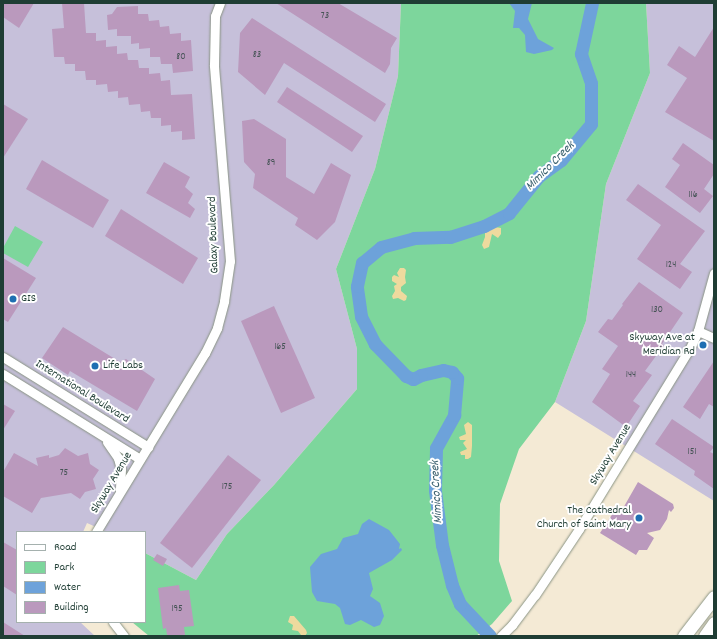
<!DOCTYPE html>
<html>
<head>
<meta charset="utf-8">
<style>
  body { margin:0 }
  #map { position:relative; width:717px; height:639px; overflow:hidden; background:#f4ead5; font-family:Dekko,sans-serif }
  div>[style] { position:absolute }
  .industrial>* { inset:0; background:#c6c0da }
  .green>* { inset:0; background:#7dd69c }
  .sand>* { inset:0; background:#eeda9e }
  .water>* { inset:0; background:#6da2da }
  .river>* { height:13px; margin:-6.5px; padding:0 6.5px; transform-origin:6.5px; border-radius:6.5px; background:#6da2da }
  .building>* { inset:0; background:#ba99bd }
  .roads { filter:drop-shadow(0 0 1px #8a9484) drop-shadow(0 0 1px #8a9484) }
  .minor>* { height:9px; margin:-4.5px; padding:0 4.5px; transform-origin:4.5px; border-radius:4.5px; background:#fff }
  .highway>* { height:13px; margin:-6.5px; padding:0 6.5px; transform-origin:6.5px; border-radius:6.5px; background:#fff }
  .dots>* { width:11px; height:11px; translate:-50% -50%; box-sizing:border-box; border:2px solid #fff; border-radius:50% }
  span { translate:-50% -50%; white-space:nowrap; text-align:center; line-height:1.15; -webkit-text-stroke:4px #fff; paint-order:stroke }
  .number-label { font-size:10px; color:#465456 }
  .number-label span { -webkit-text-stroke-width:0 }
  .street-label { font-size:12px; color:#1f3d34 }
  .poi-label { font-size:12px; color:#1f3d34 }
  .left { translate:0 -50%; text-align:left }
  .right { translate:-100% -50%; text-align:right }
  .water-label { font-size:13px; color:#3a606e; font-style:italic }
  .frame { position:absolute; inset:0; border:4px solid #1f3d34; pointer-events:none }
  .legend { position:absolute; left:16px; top:531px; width:130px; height:92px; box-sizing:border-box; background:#fff; border:1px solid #a5b1ae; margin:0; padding:5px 7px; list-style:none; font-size:12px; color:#1f3d34 }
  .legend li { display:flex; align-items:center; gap:8px; height:20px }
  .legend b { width:20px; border:1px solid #a5b1ae }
</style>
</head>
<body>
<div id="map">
  <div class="industrial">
    <div style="clip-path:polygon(3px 3px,401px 3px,398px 76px,375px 169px,336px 269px,357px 349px,357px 389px,274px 485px,227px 534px,196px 580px,145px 553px,145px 532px,107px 532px,87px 523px,83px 532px,17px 532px,17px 622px,80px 622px,95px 636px,3px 636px)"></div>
    <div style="clip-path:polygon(646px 3px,714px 3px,714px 501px,555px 402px,586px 321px,606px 184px,650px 73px)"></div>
  </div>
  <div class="green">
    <div style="clip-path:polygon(401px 3px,646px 3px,650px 73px,606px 184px,586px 321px,555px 402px,519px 449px,500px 504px,499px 561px,512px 601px,492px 624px,476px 636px,149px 636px,132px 622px,145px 622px,145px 553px,196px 580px,227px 534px,274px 485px,357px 389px,357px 349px,336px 269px,375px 169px,398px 76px)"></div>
    <div style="clip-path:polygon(15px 226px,43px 242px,28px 267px,3px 253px,3px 248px)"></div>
  </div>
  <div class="sand">
    <div style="clip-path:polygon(495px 227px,501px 228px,501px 234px,498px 238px,492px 234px,489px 247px,484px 249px,482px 245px,485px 237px,485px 231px,487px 228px)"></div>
    <div style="clip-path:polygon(400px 268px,404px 268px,406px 270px,405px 277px,406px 283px,401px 287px,401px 291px,407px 296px,406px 300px,404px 301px,398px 298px,393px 299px,392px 296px,395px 291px,394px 286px,397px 284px,392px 281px,392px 277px,394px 275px,399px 277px,397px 273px)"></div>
    <div style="clip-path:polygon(468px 422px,472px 425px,472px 446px,471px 457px,468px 459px,465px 459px,465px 455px,461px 455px,460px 452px,467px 449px,463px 443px,466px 440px,460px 440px,459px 437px,466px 434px,464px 425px)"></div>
    <div style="clip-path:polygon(290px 616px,294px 616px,306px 630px,307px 633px,305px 636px,301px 635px,298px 631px,292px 630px,293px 625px,288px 622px)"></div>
  </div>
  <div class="water">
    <div style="clip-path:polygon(509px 3px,532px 3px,528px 19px,538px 39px,554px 48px,552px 50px,534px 54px,526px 52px,525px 35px,519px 28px,513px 28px,515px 11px)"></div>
    <div style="clip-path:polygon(369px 519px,389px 530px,400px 544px,399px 549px,401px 548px,402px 550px,392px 560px,369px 573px,373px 589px,370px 596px,380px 603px,384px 616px,380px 625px,374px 627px,361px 620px,350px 625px,345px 624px,340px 608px,335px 604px,317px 601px,312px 592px,310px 567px,321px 554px,337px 549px,343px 538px,358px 534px,362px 524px)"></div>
  </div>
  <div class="river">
    <div style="left:490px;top:636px;width:44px;rotate:-133.2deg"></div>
    <div style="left:460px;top:604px;width:21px;rotate:-113deg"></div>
    <div style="left:452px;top:585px;width:41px;rotate:-104deg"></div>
    <div style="left:442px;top:545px;width:55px;rotate:-97.3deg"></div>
    <div style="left:435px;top:490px;width:42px;rotate:-88.6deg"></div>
    <div style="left:436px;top:448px;width:38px;rotate:-61deg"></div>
    <div style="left:454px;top:415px;width:37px;rotate:-85deg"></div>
    <div style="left:457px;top:378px;width:8px;rotate:-130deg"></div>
    <div style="left:452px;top:372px;width:9px;rotate:-167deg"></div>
    <div style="left:443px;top:370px;width:23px;rotate:167deg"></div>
    <div style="left:421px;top:375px;width:9px;rotate:153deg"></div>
    <div style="left:413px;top:379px;width:8px;rotate:-157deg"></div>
    <div style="left:406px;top:376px;width:45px;rotate:-134.1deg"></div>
    <div style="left:375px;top:344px;width:31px;rotate:-117deg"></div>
    <div style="left:361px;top:316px;width:30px;rotate:-98deg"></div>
    <div style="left:357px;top:286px;width:24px;rotate:-78deg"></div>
    <div style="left:362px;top:263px;width:25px;rotate:-40deg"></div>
    <div style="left:381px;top:247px;width:34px;rotate:-15deg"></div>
    <div style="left:414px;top:238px;width:36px;rotate:-2deg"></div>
    <div style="left:450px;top:237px;width:36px;rotate:-18deg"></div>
    <div style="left:484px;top:226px;width:28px;rotate:-27deg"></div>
    <div style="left:509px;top:213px;width:48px;rotate:-51deg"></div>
    <div style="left:539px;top:176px;width:27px;rotate:-36deg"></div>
    <div style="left:561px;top:160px;width:47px;rotate:-50.2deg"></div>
    <div style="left:591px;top:124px;width:41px;rotate:-90deg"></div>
    <div style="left:591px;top:83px;width:31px;rotate:-109deg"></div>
    <div style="left:581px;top:54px;width:52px;rotate:-77.8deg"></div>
  </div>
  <div class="building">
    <div style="clip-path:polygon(3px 3px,34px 3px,19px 28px,3px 17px)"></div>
    <div style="clip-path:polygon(62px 3px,84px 3px,86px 33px,96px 33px,96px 41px,106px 40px,106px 47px,117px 46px,117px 54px,127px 53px,128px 60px,138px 60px,139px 68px,149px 68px,149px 74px,160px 73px,161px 81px,170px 80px,171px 95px,192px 94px,195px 139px,182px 140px,182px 131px,171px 132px,171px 125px,161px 126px,161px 118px,151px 118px,150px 111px,141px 112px,140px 104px,129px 105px,128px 97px,118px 98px,118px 91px,108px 92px,107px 84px,96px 85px,96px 80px,86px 80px,85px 71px,75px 71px,75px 64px,65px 64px,64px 57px,54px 57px,52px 29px,64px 28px)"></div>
    <div style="clip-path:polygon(276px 3px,338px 3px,397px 38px,391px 48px,390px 64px,385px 73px)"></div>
    <div style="clip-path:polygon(138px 6px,138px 14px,148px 14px,149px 21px,159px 20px,160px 27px,169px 26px,170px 34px,181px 33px,181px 41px,191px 40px,193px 71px,173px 73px,172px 64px,161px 64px,160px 57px,150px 57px,150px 48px,139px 49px,139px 43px,131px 44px,131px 36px,117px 36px,117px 29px,108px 30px,107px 15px,112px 14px,117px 7px)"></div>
    <div style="clip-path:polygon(252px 18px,386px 104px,375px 122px,284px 63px,265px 95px,238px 72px,240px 33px)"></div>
    <div style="clip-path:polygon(714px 27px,714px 141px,665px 112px,687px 78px,667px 65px,679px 46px,695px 57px)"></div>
    <div style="clip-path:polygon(287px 87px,363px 136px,352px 152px,277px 102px)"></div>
    <div style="clip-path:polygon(3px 104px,28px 119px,3px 158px)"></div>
    <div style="clip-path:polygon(254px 119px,286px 139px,286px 177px,314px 194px,331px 163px,351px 175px,335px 222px,317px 240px,295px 225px,298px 218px,253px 188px,255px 174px,244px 162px,242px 121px)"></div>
    <div style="clip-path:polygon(683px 143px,714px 165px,714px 174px,704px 189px,713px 196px,700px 213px,665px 187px,680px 165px,672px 159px)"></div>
    <div style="clip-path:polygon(42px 160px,109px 200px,93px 228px,26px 189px)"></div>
    <div style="clip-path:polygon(164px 162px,190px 177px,185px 187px,193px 194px,188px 203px,195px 209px,190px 218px,146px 193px)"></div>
    <div style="clip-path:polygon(638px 184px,705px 231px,680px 264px,692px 272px,680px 289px,637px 259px,661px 225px,626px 200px)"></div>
    <div style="clip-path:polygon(121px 209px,198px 258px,183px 284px,105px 236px)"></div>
    <div style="clip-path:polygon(3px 258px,36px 278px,8px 322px,3px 319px)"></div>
    <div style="clip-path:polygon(639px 282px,683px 313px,662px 344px,664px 345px,645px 371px,652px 375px,633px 401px,640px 406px,626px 427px,592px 402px,610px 374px,602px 369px,618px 346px,598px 332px,608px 319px,612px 320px,623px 305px,622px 304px)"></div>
    <div style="clip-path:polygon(274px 306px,315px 398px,281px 413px,241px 321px)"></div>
    <div style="clip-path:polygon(63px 327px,120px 362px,126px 359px,155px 379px,137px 411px,70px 371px,68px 375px,42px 358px)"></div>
    <div style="clip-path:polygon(714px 361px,714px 407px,709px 404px,700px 419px,683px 407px)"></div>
    <div style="clip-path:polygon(3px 404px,15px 411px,3px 430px)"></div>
    <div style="clip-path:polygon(672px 419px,714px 447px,710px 452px,714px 454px,714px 489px,694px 475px,695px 471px,655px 444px)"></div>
    <div style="clip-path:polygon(65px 448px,78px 456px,88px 453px,90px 464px,99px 470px,93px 479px,96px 489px,85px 492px,80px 499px,71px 493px,41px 498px,32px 513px,3px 496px,3px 472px,14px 453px,38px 466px,36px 458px,49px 455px,49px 458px,59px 455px)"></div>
    <div style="clip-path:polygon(228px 455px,261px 480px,192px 568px,160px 543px)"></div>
    <div style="clip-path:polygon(638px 482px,673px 504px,674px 508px,671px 512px,669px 510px,667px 519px,660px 530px,647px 533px,654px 538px,647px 550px,639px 550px,636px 555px,600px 533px,617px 507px,622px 510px)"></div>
    <div style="clip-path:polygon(3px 542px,17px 550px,17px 595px,3px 586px)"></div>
    <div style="clip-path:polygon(157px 554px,167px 559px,163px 566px,153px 560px)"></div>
    <div style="clip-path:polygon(179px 585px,180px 591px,189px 590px,194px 626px,184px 627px,185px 635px,167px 635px,166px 628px,163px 629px,158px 588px)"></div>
    <div style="clip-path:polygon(3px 622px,25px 636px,3px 636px)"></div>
  </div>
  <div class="roads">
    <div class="minor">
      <div style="left:698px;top:331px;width:17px;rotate:24deg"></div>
      <div style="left:3px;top:357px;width:171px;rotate:31.8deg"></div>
      <div style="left:3px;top:374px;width:161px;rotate:31.8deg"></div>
      <div style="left:107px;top:442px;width:19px;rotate:55deg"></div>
      <div style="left:118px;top:458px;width:11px;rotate:75deg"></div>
      <div style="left:121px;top:469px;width:21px;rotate:93deg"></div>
      <div style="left:96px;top:532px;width:210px;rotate:-58.7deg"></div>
      <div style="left:205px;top:353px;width:28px;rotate:-64deg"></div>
      <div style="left:217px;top:328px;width:28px;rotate:-75deg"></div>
      <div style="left:224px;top:301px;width:40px;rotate:-81.5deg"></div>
      <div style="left:230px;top:261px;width:197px;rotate:-94.7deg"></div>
      <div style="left:214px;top:65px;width:49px;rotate:-88.8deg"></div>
      <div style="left:215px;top:16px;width:14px;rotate:-69deg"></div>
      <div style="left:113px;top:622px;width:18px;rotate:52deg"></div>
      <div style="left:501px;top:636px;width:16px;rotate:-45deg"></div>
      <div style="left:512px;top:625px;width:38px;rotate:-53deg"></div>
      <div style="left:535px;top:595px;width:79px;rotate:-56.3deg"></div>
      <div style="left:579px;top:529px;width:212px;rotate:-58.5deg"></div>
      <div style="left:690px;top:348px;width:19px;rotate:-65deg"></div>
      <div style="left:698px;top:331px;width:60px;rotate:-74.6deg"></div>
    </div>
    <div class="highway">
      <div style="left:684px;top:636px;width:49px;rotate:-52.4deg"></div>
      <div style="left:705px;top:636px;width:16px;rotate:-55deg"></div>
    </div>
  </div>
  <div class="dots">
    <div style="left:13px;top:299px;background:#1f6fb2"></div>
    <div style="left:703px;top:345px;background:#1f6fb2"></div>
    <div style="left:95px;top:366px;background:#1f6fb2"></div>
    <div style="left:639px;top:518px;background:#1f6fb2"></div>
  </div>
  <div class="number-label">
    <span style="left:325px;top:17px">73</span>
    <span style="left:257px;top:56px">83</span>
    <span style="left:181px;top:58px">80</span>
    <span style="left:271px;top:164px">89</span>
    <span style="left:693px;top:196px">116</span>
    <span style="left:671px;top:266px">124</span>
    <span style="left:657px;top:311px">130</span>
    <span style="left:280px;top:348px">165</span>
    <span style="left:631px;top:376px">144</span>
    <span style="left:692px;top:453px">151</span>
    <span style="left:64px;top:474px">75</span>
    <span style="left:227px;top:488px">175</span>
    <span style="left:177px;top:610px">195</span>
  </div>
  <div class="street-label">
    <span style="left:214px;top:235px;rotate:-92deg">Galaxy Boulevard</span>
    <span style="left:82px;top:392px;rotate:32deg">International Boulevard</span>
    <span style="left:611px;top:455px;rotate:-59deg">Skyway Avenue</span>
    <span style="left:112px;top:483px;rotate:-59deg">Skyway Avenue</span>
  </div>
  <div class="poi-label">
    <span class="left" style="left:21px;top:299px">GIS</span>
    <span class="right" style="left:695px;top:345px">Skyway Ave at<br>Meridian Rd</span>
    <span class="left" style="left:103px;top:366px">Life Labs</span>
    <span class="right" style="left:631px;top:518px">The Cathedral<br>Church of Saint Mary</span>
  </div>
  <div class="water-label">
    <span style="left:551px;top:167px;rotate:-45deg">Mimico Creek</span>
    <span style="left:438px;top:492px;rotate:-93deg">Mimico Creek</span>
  </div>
  <div class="frame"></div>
  <ul class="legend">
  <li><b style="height:5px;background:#fff"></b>Road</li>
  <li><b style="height:11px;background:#7dd69c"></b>Park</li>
  <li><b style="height:11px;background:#6da2da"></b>Water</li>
  <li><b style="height:11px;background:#ba99bd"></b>Building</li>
  </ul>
</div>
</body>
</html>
